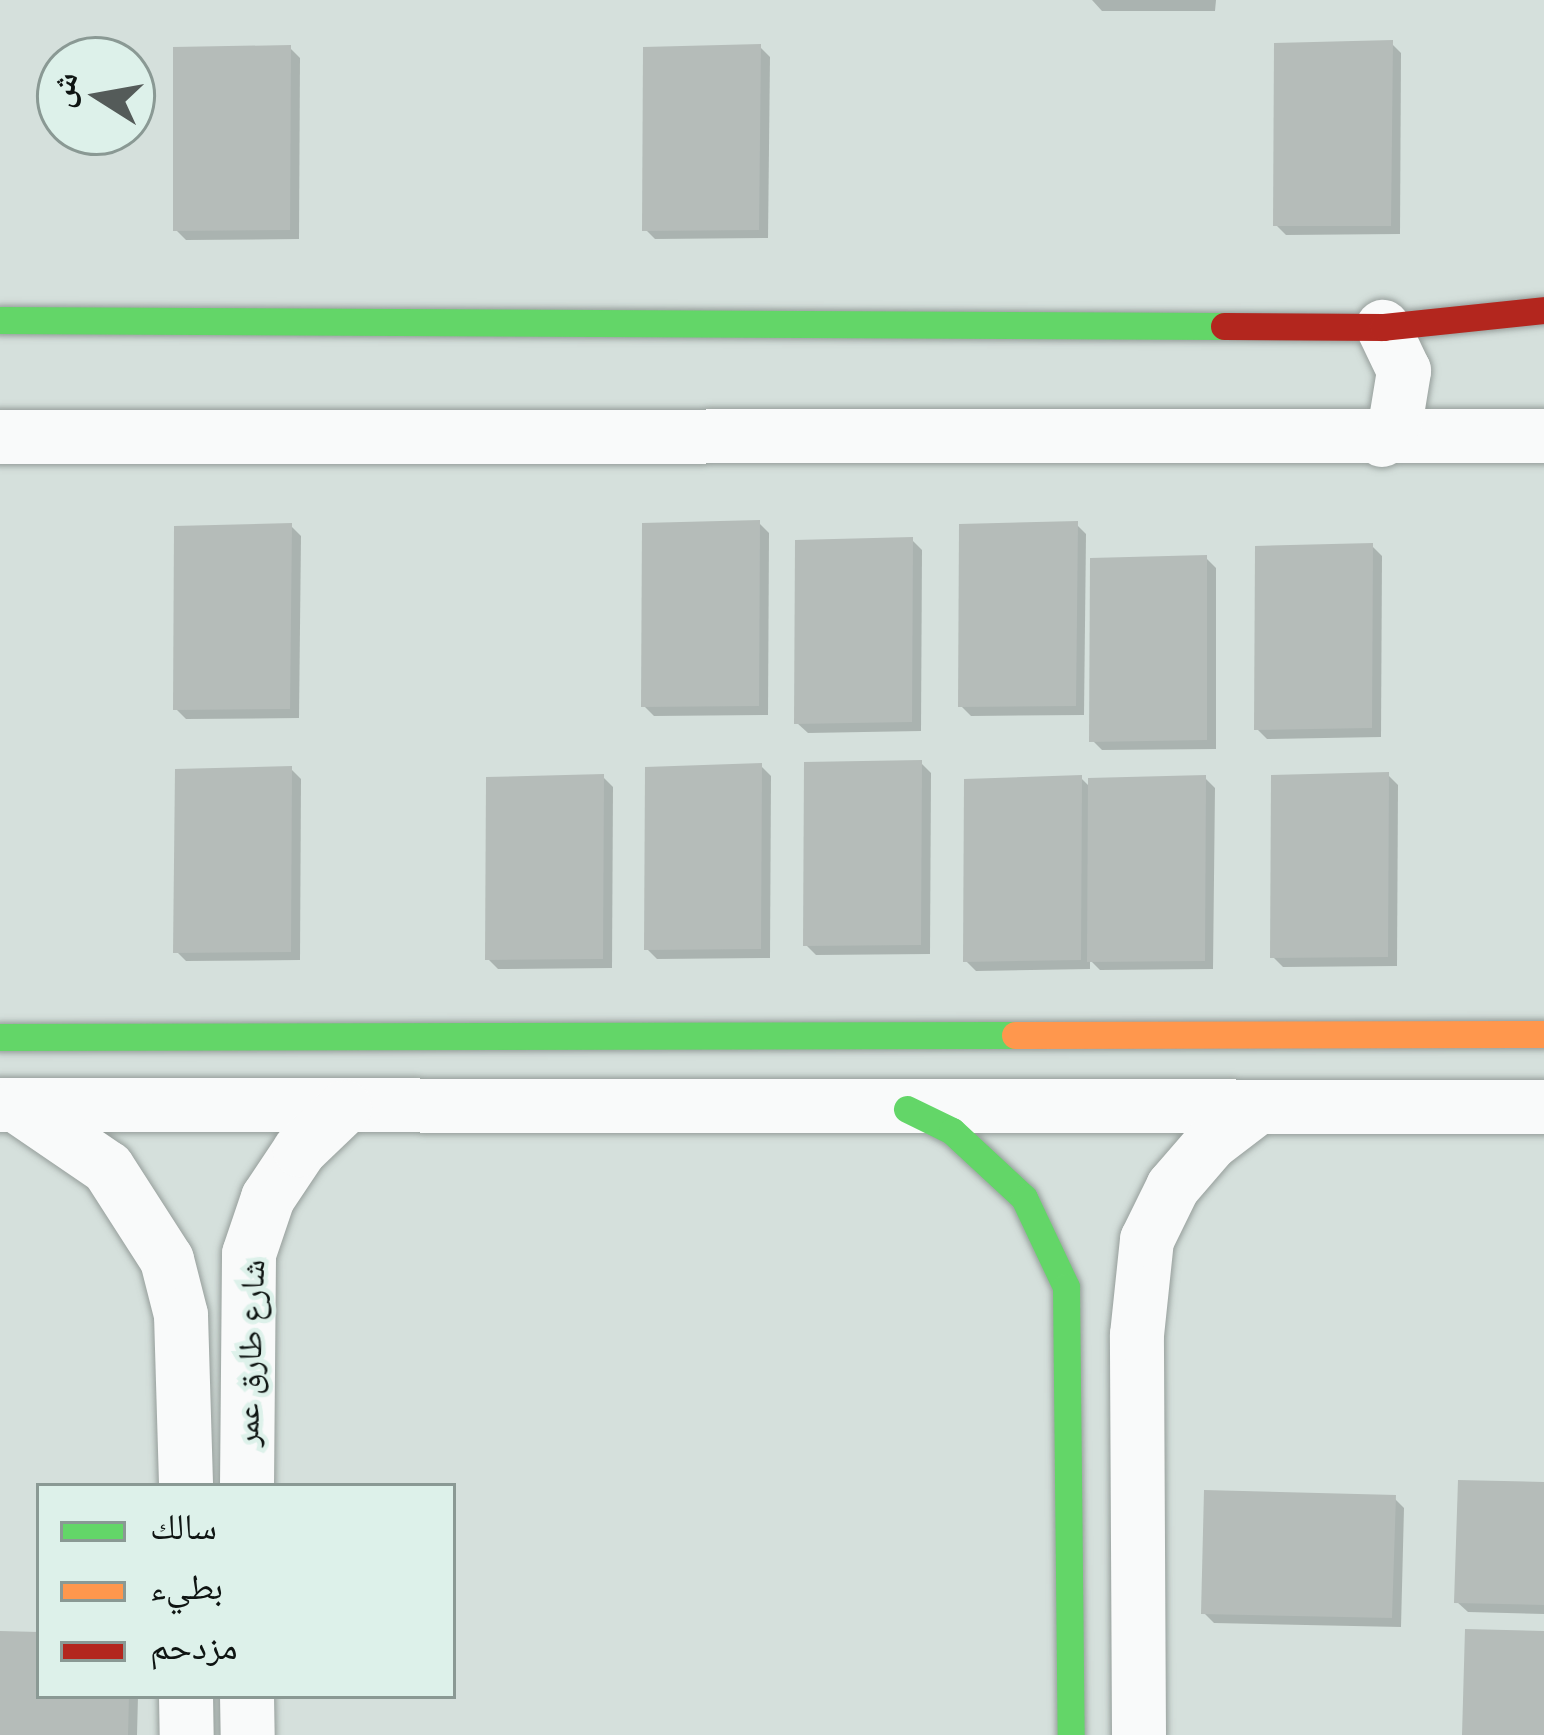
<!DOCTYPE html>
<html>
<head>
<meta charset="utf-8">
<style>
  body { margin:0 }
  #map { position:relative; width:1544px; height:1735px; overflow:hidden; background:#d5e0dc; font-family:"Roboto Serif","Noto Naskh Arabic",serif }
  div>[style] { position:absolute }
  .shadow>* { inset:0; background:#0003 }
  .building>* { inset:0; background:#b5bcb9 }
  .roads { filter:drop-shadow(0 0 3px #969e9b) drop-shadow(0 0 3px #969e9b) }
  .street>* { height:54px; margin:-27px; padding:0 27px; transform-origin:27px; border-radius:27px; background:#f9fafa }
  .fast>* { height:27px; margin:-13.5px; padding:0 13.5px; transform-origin:13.5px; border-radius:13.5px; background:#63d668 }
  .slow>* { height:27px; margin:-13.5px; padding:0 13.5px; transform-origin:13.5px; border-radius:13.5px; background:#ff974d }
  .jam>* { height:27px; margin:-13.5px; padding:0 13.5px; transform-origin:13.5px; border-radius:13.5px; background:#b3261e }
  span { translate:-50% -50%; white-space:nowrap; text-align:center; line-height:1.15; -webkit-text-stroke:9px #ddf1ea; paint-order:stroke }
  .street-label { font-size:33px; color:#0e1412 }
  .legend { position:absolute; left:36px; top:1483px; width:420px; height:216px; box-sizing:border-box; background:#ddf1ea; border:3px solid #8a9994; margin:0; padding:15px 21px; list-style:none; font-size:36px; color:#0e1412 }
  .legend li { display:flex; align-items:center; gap:24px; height:60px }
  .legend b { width:60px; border:3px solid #8a9994 }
  .north { position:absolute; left:36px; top:36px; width:120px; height:120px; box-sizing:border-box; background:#ddf1ea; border:3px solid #8a9994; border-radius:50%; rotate:281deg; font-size:33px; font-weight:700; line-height:48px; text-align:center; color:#0e1412 }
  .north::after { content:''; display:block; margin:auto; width:42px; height:54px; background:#545b59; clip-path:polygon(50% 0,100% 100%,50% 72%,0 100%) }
</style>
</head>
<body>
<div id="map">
  <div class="shadow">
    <div style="clip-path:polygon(1092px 0,1216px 0,1215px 11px,1102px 11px)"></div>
    <div style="clip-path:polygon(1391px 43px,1401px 53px,1400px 234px,1286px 235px,1276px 225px)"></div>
    <div style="clip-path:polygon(760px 47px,770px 57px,768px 238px,655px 239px,645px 229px)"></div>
    <div style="clip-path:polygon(290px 48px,300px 58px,299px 239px,186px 240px,176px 230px)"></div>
    <div style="clip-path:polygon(759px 523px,769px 533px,768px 715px,654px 716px,644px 706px)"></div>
    <div style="clip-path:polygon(1076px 524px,1086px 534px,1084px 715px,971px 716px,961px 706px)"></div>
    <div style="clip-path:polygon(291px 526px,301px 536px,299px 718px,186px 719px,176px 709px)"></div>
    <div style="clip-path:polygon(912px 540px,922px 550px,921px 731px,808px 733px,797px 723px)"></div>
    <div style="clip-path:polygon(1372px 546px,1382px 556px,1381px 737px,1267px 739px,1257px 729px)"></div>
    <div style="clip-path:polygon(1206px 558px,1216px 568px,1216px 749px,1102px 750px,1092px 740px)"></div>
    <div style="clip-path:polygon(921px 763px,931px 773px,930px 954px,816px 955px,806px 945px)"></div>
    <div style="clip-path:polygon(761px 766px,771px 776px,770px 958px,657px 959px,647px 949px)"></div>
    <div style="clip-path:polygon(291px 769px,301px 779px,300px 960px,186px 961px,176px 951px)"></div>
    <div style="clip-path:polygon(1388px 775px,1398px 785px,1397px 966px,1283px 967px,1273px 957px)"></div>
    <div style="clip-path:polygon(603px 777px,613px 787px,612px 968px,498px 969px,488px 959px)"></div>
    <div style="clip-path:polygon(1081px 778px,1091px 788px,1205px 778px,1215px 788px,1213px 969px,1100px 970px,1090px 960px,1090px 969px,976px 971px,966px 961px)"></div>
    <div style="clip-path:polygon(1544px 1485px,1544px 1614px,1468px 1612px,1457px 1602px)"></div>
    <div style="clip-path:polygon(1394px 1498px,1404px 1508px,1401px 1627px,1214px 1623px,1204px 1613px)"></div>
    <div style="clip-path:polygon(0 1634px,39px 1635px,39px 1696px,138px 1696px,137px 1735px,0 1735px)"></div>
  </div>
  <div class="building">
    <div style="clip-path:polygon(1393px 40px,1391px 226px,1273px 226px,1274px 43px)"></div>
    <div style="clip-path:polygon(761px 44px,759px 230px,642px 231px,643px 47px)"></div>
    <div style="clip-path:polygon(291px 45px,290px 230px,173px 231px,173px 47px)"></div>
    <div style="clip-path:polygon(760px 520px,759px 706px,641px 707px,642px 523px)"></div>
    <div style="clip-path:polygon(1078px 521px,1076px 706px,958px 707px,959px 524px)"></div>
    <div style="clip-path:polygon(292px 523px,290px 709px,173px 710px,174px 526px)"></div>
    <div style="clip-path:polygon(913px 537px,912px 722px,794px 724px,795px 540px)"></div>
    <div style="clip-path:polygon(1373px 543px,1372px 728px,1254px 730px,1255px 546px)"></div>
    <div style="clip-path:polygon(1207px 555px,1207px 740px,1089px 742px,1090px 558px)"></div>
    <div style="clip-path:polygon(922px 760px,921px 945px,803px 946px,804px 762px)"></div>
    <div style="clip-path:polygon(762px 763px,761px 949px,644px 950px,645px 767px)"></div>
    <div style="clip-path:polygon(292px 766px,291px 952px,173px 953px,175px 769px)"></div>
    <div style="clip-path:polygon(1389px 772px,1388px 957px,1270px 958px,1271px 775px)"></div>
    <div style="clip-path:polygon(604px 774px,603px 959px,485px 960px,486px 777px)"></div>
    <div style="clip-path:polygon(1082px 775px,1081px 960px,963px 962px,964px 779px)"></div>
    <div style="clip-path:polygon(1206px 775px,1205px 961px,1087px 962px,1088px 778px)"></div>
    <div style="clip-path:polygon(1458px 1480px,1544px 1482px,1544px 1605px,1454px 1603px)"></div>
    <div style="clip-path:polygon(1204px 1490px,1396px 1495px,1392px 1618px,1201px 1614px)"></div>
    <div style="clip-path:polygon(1465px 1629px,1544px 1631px,1544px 1735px,1462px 1735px)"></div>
    <div style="clip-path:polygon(0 1631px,39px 1632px,39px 1696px,129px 1696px,128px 1735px,0 1735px)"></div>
  </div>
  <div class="roads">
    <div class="street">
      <div style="left:0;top:437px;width:1544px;rotate:-0.04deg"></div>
      <div style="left:1382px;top:440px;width:24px;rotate:-55deg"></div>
      <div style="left:1396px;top:420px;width:50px;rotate:-80.7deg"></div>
      <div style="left:1404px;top:371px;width:49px;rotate:-115.5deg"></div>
      <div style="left:0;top:1105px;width:1544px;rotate:0.07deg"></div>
      <div style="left:17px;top:1106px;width:110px;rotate:34.3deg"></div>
      <div style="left:108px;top:1168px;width:109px;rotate:57.3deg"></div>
      <div style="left:167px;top:1260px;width:57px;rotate:75.7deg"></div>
      <div style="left:181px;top:1315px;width:171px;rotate:88.3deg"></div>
      <div style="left:247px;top:1486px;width:232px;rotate:-89.5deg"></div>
      <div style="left:249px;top:1254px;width:59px;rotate:-71.3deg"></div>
      <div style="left:268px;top:1198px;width:58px;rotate:-56.3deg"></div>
      <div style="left:300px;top:1150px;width:62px;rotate:-43.7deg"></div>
      <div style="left:186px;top:1696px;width:39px;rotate:89deg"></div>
      <div style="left:247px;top:1696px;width:39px;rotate:89deg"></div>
      <div style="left:1139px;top:1735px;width:400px;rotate:-90.3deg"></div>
      <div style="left:1137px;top:1335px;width:96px;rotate:-84deg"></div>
      <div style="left:1147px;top:1240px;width:59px;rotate:-63.9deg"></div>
      <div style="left:1173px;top:1187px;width:58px;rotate:-49.2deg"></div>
      <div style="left:1211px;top:1143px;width:58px;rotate:-37.3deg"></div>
    </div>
    <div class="fast">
      <div style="left:0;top:320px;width:1224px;rotate:0.28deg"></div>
      <div style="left:0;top:1037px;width:1015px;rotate:-0.11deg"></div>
      <div style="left:907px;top:1109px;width:50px;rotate:26.1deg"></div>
      <div style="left:952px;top:1131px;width:98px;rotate:42.9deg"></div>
      <div style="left:1024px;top:1198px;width:98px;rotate:64.7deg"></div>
      <div style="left:1066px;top:1287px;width:448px;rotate:89.4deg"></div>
    </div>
    <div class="slow">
      <div style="left:1015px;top:1035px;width:529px;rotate:-0.11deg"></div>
    </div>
    <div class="jam">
      <div style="left:1224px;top:326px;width:159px;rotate:0.4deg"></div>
      <div style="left:1383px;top:327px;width:162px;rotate:-6deg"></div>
    </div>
  </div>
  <div class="street-label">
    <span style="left:250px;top:1353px;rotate:-88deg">شارع طارق عمر</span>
  </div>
  <ul class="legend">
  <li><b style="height:15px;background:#63d668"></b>سالك</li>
  <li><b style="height:15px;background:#ff974d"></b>بطيء</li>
  <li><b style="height:15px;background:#b3261e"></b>مزدحم</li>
  </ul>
  <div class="north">ش</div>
</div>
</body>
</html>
